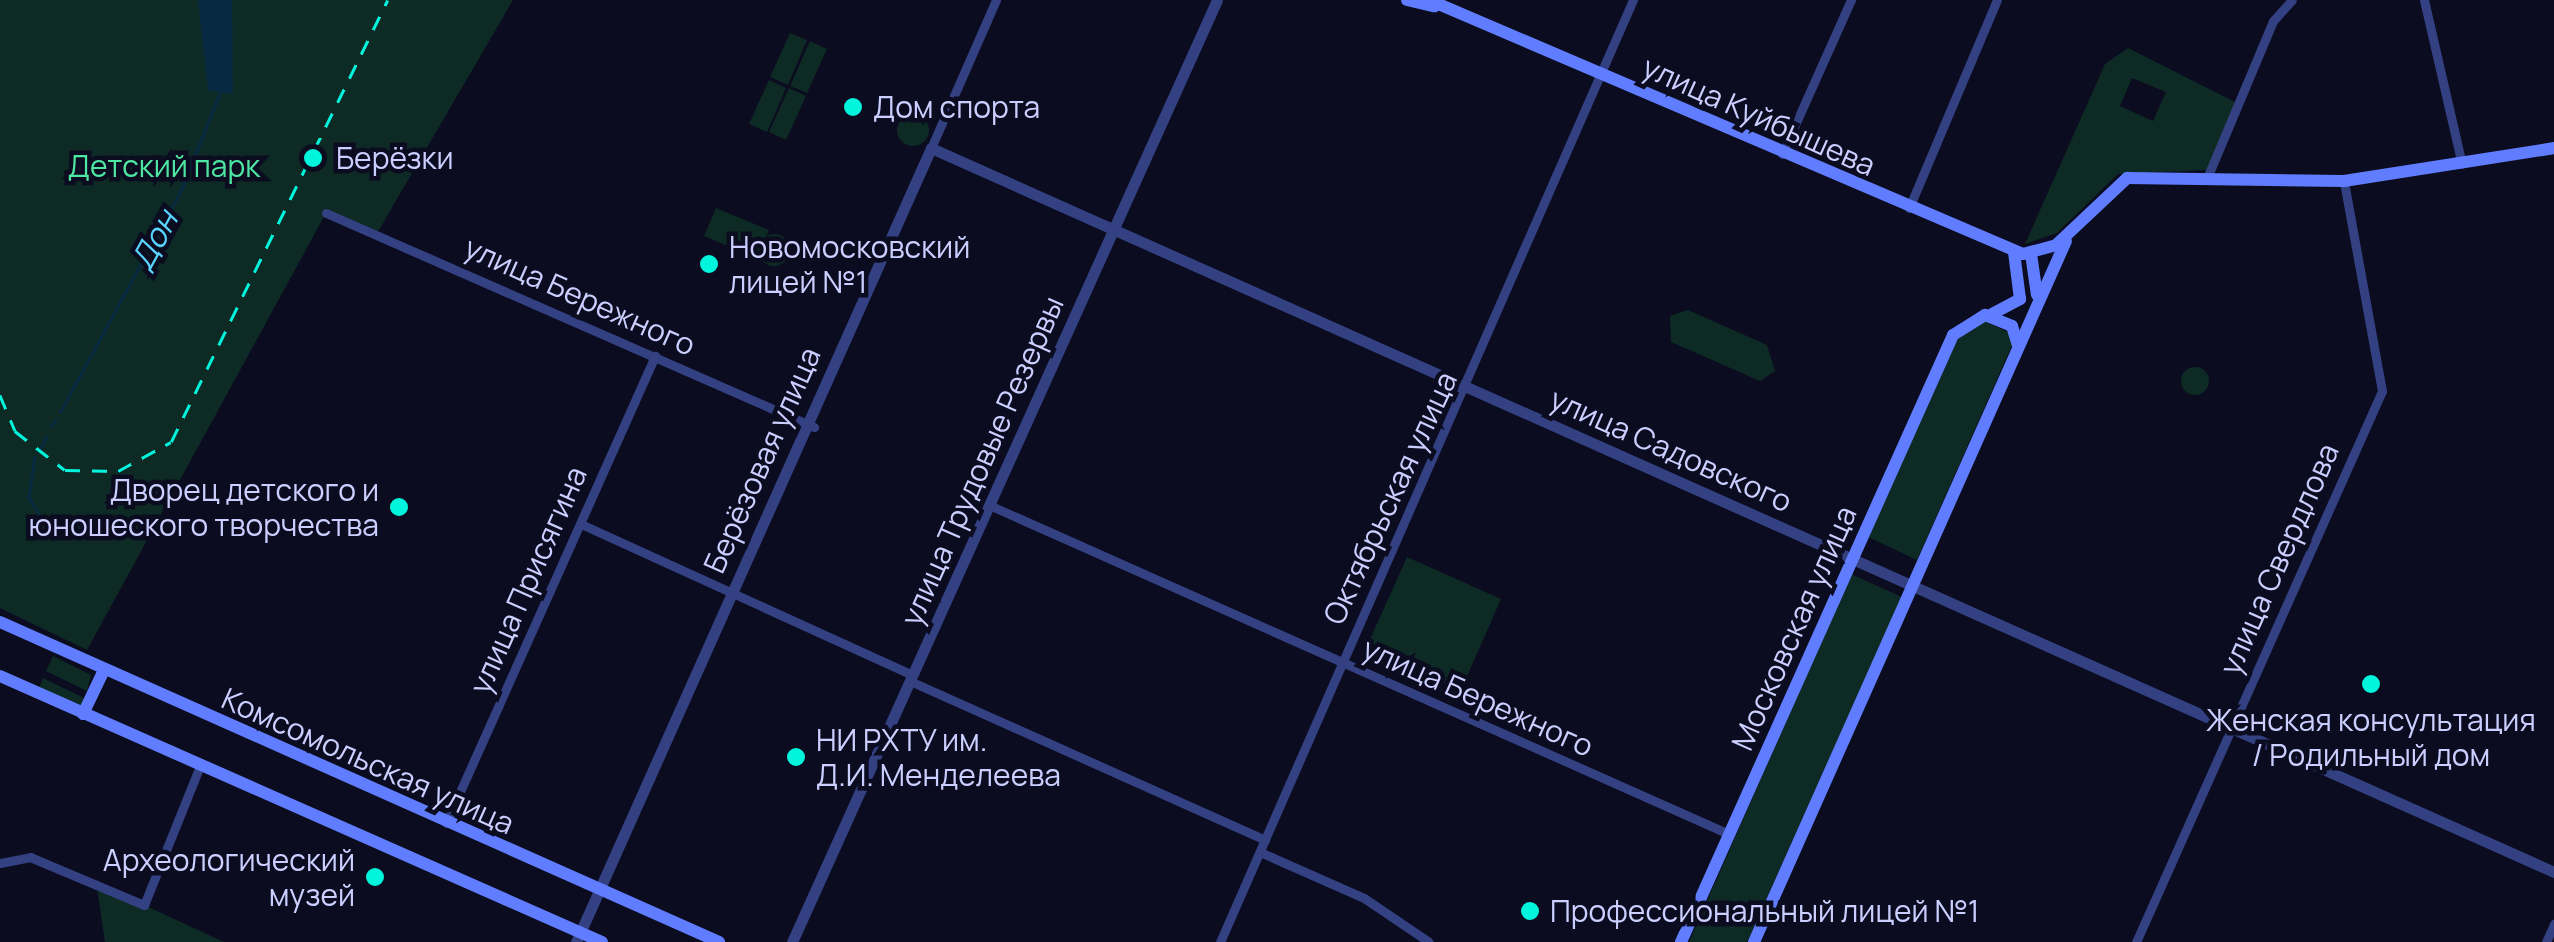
<!DOCTYPE html>
<html>
<head>
<meta charset="utf-8">
<style>
  body { margin:0 }
  #map { position:relative; width:2554px; height:942px; overflow:hidden; background:#0b0c20; font-family:Manrope,sans-serif }
  div>[style] { position:absolute }
  .green>* { inset:0; background:#0e2a24 }
  .round { border-radius:50% }
  .water>* { inset:0; background:#082942 }
  .stream>* { height:2.5px; margin:-1.25px; padding:0 1.25px; transform-origin:1.25px; border-radius:1.25px; background:#082942 }
  .minor>* { height:9px; margin:-4.5px; padding:0 4.5px; transform-origin:4.5px; border-radius:4.5px; background:#334082 }
  .tertiary>* { height:11px; margin:-5.5px; padding:0 5.5px; transform-origin:5.5px; border-radius:5.5px; background:#334082 }
  .secondary>* { height:12px; margin:-6px; padding:0 6px; transform-origin:6px; border-radius:6px; background:#617dff }
  .rail>* { height:2.5px; margin-top:-1.25px; transform-origin:0; background:repeating-linear-gradient(90deg,#00f5dc 0 15px,transparent 0 27px) }
  .dots>* { width:28px; height:28px; translate:-50% -50%; box-sizing:border-box; border:5px solid #0b0c20; border-radius:50% }
  span { translate:-50% -50%; white-space:nowrap; text-align:center; line-height:1.15; -webkit-text-stroke:9px #0b0c20; paint-order:stroke }
  .poi-label { font-size:30px; color:#cacfff }
  .left { translate:0 -50%; text-align:left }
  .right { translate:-100% -50%; text-align:right }
  .street-label { font-size:30px; color:#cacfff }
  .park-label { font-size:30px; color:#4ee7a2 }
  .water-label { font-size:32px; color:#58d4ff; font-style:italic }
</style>
</head>
<body>
<div id="map">
  <div class="green">
    <div style="clip-path:polygon(0 0,513px 0,376px 235px,326px 213px,87px 650px,0 608px)"></div>
    <div style="clip-path:polygon(790px 33px,807px 40px,788px 85px,770px 77px)"></div>
    <div style="clip-path:polygon(810px 41px,827px 49px,807px 93px,790px 86px)"></div>
    <div style="clip-path:polygon(evenodd,2128px 48px,2237px 103px,2207px 170px,2118px 174px,2057px 233px,2025px 244px,2105px 64px,2128px 48px,2132px 78px,2166px 92px,2153px 121px,2120px 106px,2132px 78px)"></div>
    <div style="clip-path:polygon(769px 80px,786px 88px,767px 132px,749px 124px)"></div>
    <div style="clip-path:polygon(789px 88px,806px 96px,786px 140px,769px 132px)"></div>
    <div class="round" style="left:897px;top:114px;width:32px;height:32px"></div>
    <div style="clip-path:polygon(716px 208px,769px 230px,757px 258px,704px 236px)"></div>
    <div class="round" style="left:758px;top:234px;width:32px;height:32px"></div>
    <div style="clip-path:polygon(1688px 310px,1767px 345px,1775px 371px,1760px 381px,1671px 342px,1670px 316px)"></div>
    <div style="clip-path:polygon(1980px 319px,2012px 334px,2013px 343px,1917px 560px,1868px 537px,1962px 328px)"></div>
    <div class="round" style="left:2181px;top:367px;width:28px;height:28px"></div>
    <div style="clip-path:polygon(1407px 557px,1501px 599px,1457px 699px,1362px 657px)"></div>
    <div style="clip-path:polygon(1851px 574px,1902px 597px,1747px 942px,1689px 942px)"></div>
    <div style="clip-path:polygon(53px 656px,91px 675px,87px 691px,46px 671px)"></div>
    <div style="clip-path:polygon(43px 678px,84px 698px,81px 705px,39px 688px)"></div>
    <div style="clip-path:polygon(97px 888px,144px 905px,224px 942px,105px 942px)"></div>
  </div>
  <div class="water">
    <div style="clip-path:polygon(198px 0,232px 0,233px 94px,208px 91px)"></div>
  </div>
  <div class="stream">
    <div style="left:60px;top:412px;width:255px;rotate:-61.4deg"></div>
    <div style="left:182px;top:188px;width:103px;rotate:-68.4deg"></div>
    <div style="left:51px;top:427px;width:8px;rotate:-60deg"></div>
    <div style="left:39px;top:451px;width:16px;rotate:-63deg"></div>
    <div style="left:35px;top:457px;width:40px;rotate:98.5deg"></div>
    <div style="left:29px;top:497px;width:49px;rotate:59.2deg"></div>
  </div>
  <div class="minor">
    <div style="left:2424px;top:0;width:168px;rotate:77deg"></div>
    <div style="left:931px;top:148px;width:162px;rotate:-66.3deg"></div>
    <div style="left:1782px;top:154px;width:169px;rotate:-65.9deg"></div>
    <div style="left:2207px;top:178px;width:170px;rotate:-67.2deg"></div>
    <div style="left:2273px;top:21px;width:28px;rotate:-48deg"></div>
    <div style="left:1909px;top:208px;width:226px;rotate:-67.1deg"></div>
    <div style="left:326px;top:213px;width:533px;rotate:23.68deg"></div>
    <div style="left:989px;top:505px;width:810px;rotate:23.97deg"></div>
    <div style="left:581px;top:524px;width:364px;rotate:24.5deg"></div>
    <div style="left:910px;top:681px;width:389px;rotate:24.1deg"></div>
    <div style="left:446px;top:823px;width:512px;rotate:-65.89deg"></div>
    <div style="left:1260px;top:852px;width:114px;rotate:23.9deg"></div>
    <div style="left:1364px;top:898px;width:78px;rotate:34.1deg"></div>
    <div style="left:0;top:863px;width:31px;rotate:-11deg"></div>
    <div style="left:30px;top:857px;width:124px;rotate:22.8deg"></div>
    <div style="left:144px;top:905px;width:150px;rotate:-68.1deg"></div>
    <div style="left:1220px;top:942px;width:1029px;rotate:-66.33deg"></div>
    <div style="left:2136px;top:942px;width:603px;rotate:-65.94deg"></div>
    <div style="left:2382px;top:391px;width:213px;rotate:-100.3deg"></div>
    <div style="left:2546px;top:942px;width:20px;rotate:-66deg"></div>
  </div>
  <div class="tertiary">
    <div style="left:576px;top:942px;width:870px;rotate:-65.91deg"></div>
    <div style="left:931px;top:148px;width:1777px;rotate:24.04deg"></div>
    <div style="left:792px;top:942px;width:1033px;rotate:-65.72deg"></div>
  </div>
  <div class="secondary">
    <div style="left:1407px;top:0;width:28px;rotate:13deg"></div>
    <div style="left:1429px;top:0;width:646px;rotate:23.15deg"></div>
    <div style="left:2023px;top:254px;width:34px;rotate:-15deg"></div>
    <div style="left:2056px;top:245px;width:98px;rotate:-43.3deg"></div>
    <div style="left:2127px;top:178px;width:217px;rotate:0.8deg"></div>
    <div style="left:2344px;top:181px;width:213px;rotate:-8.9deg"></div>
    <div style="left:2031px;top:254px;width:41px;rotate:81.7deg"></div>
    <div style="left:1992px;top:314px;width:32px;rotate:-28deg"></div>
    <div style="left:2020px;top:299px;width:47px;rotate:-97.3deg"></div>
    <div style="left:0;top:622px;width:787px;rotate:23.99deg"></div>
    <div style="left:0;top:676px;width:658px;rotate:23.84deg"></div>
    <div style="left:83px;top:714px;width:47px;rotate:-64.5deg"></div>
    <div style="left:1681px;top:942px;width:665px;rotate:-65.86deg"></div>
    <div style="left:1953px;top:335px;width:38px;rotate:-32deg"></div>
    <div style="left:1985px;top:315px;width:29px;rotate:22deg"></div>
    <div style="left:2012px;top:326px;width:21px;rotate:73deg"></div>
    <div style="left:1754px;top:942px;width:767px;rotate:-66.01deg"></div>
  </div>
  <div class="rail">
    <div style="left:0;top:395px;width:39px;rotate:67deg"></div>
    <div style="left:15px;top:431px;width:63px;rotate:38deg"></div>
    <div style="left:65px;top:470px;width:53px;rotate:1.1deg"></div>
    <div style="left:118px;top:471px;width:60px;rotate:-28.7deg"></div>
    <div style="left:171px;top:442px;width:492px;rotate:-63.9deg"></div>
  </div>
  <div class="dots">
    <div style="left:853px;top:107px;background:#00f5dc"></div>
    <div style="left:313px;top:158px;background:#00f5dc"></div>
    <div style="left:709px;top:264px;background:#00f5dc"></div>
    <div style="left:399px;top:507px;background:#00f5dc"></div>
    <div style="left:2371px;top:684px;background:#00f5dc"></div>
    <div style="left:796px;top:757px;background:#00f5dc"></div>
    <div style="left:375px;top:877px;background:#00f5dc"></div>
    <div style="left:1530px;top:911px;background:#00f5dc"></div>
  </div>
  <div class="poi-label">
    <span class="left" style="left:873px;top:107px">Дом спорта</span>
    <span class="left" style="left:336px;top:158px">Берёзки</span>
    <span class="left" style="left:729px;top:264px">Новомосковский<br>лицей №1</span>
    <span class="right" style="left:379px;top:507px">Дворец детского и<br>юношеского творчества</span>
    <span style="left:2371px;top:737px">Женская консультация<br>/ Родильный дом</span>
    <span class="left" style="left:816px;top:757px">НИ РХТУ им.<br>Д.И. Менделеева</span>
    <span class="right" style="left:355px;top:877px">Археологический<br>музей</span>
    <span class="left" style="left:1550px;top:911px">Профессиональный лицей №1</span>
  </div>
  <div class="street-label">
    <span style="left:1759px;top:116px;rotate:24deg">улица Куйбышева</span>
    <span style="left:580px;top:296px;rotate:24deg">улица Бережного</span>
    <span style="left:1671px;top:450px;rotate:24deg">улица Садовского</span>
    <span style="left:762px;top:460px;rotate:-66deg">Берёзовая улица</span>
    <span style="left:982px;top:461px;rotate:-66deg">улица Трудовые Резервы</span>
    <span style="left:1390px;top:498px;rotate:-65deg">Октябрьская улица</span>
    <span style="left:2279px;top:559px;rotate:-66deg">улица Свердлова</span>
    <span style="left:528px;top:580px;rotate:-66deg">улица Присягина</span>
    <span style="left:1794px;top:628px;rotate:-66deg">Московская улица</span>
    <span style="left:1478px;top:697px;rotate:24deg">улица Бережного</span>
    <span style="left:368px;top:761px;rotate:24deg">Комсомольская улица</span>
  </div>
  <div class="park-label">
    <span style="left:164px;top:166px">Детский парк</span>
  </div>
  <div class="water-label">
    <span style="left:154px;top:240px;rotate:-61deg">Дон</span>
  </div>
</div>
</body>
</html>
